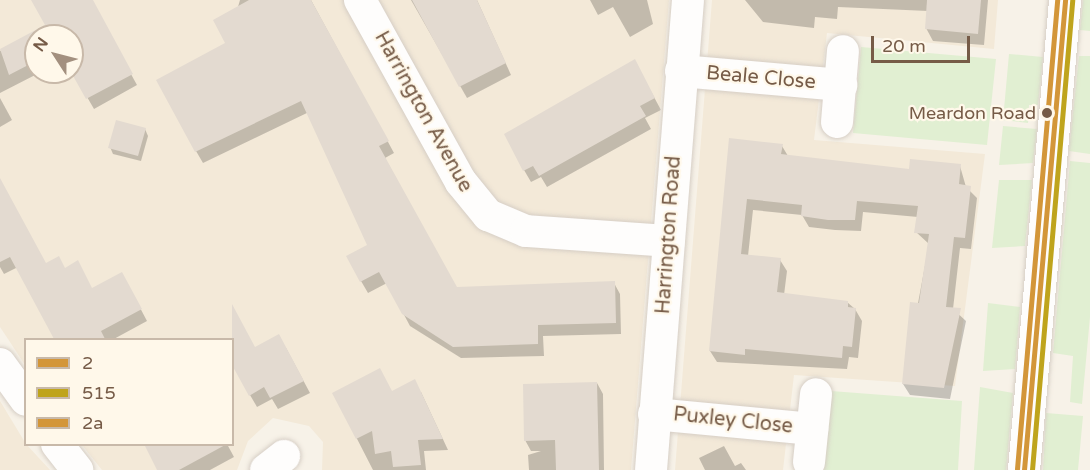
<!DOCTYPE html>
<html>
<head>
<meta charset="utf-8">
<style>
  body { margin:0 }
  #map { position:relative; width:1090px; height:470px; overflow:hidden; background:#f7f2e8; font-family:"Varela Round",sans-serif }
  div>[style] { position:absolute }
  .residential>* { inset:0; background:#f3e9d8 }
  .green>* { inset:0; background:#e1efd2 }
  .shadow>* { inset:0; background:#0003 }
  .building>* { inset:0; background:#e3dad0 }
  .roads { filter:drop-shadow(0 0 2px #d6cec5) drop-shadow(0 0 2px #d6cec5) }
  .street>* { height:32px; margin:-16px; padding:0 16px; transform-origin:16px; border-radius:16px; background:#fefdfc }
  .bus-1>* { height:4.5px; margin:-2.25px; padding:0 2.25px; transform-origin:2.25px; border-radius:2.25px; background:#d39639 }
  .bus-2>* { height:4.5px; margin:-2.25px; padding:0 2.25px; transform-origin:2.25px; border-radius:2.25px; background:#bfa41c }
  .bus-3>* { height:4.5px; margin:-2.25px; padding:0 2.25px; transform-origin:2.25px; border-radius:2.25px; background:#d39639 }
  .dots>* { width:16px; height:16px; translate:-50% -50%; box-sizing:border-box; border:3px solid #fff8ea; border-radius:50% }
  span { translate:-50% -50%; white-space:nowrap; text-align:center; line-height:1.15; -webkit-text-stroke:4.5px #fff8ea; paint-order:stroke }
  .bus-label { font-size:18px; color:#765b47 }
  .right { translate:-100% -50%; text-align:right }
  .street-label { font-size:20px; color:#765b47 }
  .legend { position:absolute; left:24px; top:338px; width:210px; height:108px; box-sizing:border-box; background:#fff8ea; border:2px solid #c8b9a9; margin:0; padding:8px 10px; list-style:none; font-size:18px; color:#765b47 }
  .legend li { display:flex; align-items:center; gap:12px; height:30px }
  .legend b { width:30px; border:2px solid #c8b9a9 }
  .north { position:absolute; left:24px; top:24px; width:60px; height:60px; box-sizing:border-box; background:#fff8ea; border:2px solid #c8b9a9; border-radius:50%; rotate:306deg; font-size:16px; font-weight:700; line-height:24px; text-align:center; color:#765b47 }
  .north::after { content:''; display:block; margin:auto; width:21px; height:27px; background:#a3907f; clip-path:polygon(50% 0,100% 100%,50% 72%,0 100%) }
  .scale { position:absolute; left:871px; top:36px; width:99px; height:27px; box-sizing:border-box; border:3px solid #765b47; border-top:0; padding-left:8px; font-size:18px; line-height:21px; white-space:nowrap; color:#765b47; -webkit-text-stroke:4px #fff8ea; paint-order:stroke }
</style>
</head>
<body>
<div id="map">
  <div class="residential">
    <div style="clip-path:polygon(evenodd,0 0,669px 0,631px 470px,322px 470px,323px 442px,309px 426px,273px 418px,248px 441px,237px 470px,102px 470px,82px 445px,232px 444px,232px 340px,26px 340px,25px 365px,8px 339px,0 327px,0 0,36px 36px,72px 36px,72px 72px,36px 72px,36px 36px)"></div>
    <div style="clip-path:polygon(712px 0,998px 0,994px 49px,827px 33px,814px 140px,985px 154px,955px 386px,794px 375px,783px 470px,675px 470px)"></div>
    <div style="clip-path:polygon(0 401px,26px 444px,50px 470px,0 470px)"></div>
  </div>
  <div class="green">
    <div style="clip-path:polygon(1083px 0,1090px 0,1090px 31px,1080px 30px)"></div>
    <div style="clip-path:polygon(861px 47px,996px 59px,987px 145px,853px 133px)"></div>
    <div style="clip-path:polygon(1009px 54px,1043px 57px,1038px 105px,1029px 105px,1028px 123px,1003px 120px)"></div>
    <div style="clip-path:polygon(1079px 56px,1090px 56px,1090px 154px,1069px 151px)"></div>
    <div style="clip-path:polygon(1003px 126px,1037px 129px,1033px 163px,999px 165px)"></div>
    <div style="clip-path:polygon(1070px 161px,1090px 163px,1090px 317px,1082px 404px,1070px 402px,1073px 356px,1053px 353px)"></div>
    <div style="clip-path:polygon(999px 180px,1032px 180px,1025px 246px,992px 248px)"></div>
    <div style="clip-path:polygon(988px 303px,1020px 307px,1015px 369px,983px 371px)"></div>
    <div style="clip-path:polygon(980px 387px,1013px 393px,1006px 470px,974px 470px)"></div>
    <div style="clip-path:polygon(831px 391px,962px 401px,958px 470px,824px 470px)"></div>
    <div style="clip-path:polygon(1046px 413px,1083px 416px,1078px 470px,1043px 470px)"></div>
  </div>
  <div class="shadow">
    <div style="clip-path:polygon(33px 0,90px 0,137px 85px,94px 109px,72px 71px,72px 36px,36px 36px,36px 72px,41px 72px,0 93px,0 51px,47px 26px)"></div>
    <div style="clip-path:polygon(240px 0,311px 0,394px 153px,385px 158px,456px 288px,614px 283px,620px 294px,621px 334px,543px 336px,544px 356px,461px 358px,410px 326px,387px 283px,368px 293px,361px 281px,369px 245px,309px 112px,203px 163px,196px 151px)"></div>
    <div style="clip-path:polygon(411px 0,477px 0,511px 75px,467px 98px)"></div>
    <div style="clip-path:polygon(590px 0,647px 0,653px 24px,630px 37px,613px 7px,598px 15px)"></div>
    <div style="clip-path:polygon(745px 0,988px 0,984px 45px,933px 41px,926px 28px,928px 11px,838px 7px,837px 19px,815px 17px,814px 28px,763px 22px)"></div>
    <div style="clip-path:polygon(641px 73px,661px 110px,645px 118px,651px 129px,547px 187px,541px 177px,531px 182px,524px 170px)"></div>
    <div style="clip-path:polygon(0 98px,12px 120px,0 127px)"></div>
    <div style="clip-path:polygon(145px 129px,148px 136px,141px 161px,113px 154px,110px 147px)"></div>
    <div style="clip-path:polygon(730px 139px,782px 146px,788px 156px,910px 171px,960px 166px,966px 187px,977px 198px,971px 249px,960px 248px,953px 309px,966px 321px,950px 399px,910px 395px,903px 384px,929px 244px,916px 232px,918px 217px,863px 212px,861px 231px,835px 230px,809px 227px,802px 215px,753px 210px,748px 256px,780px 260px,787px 271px,784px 295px,847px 302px,855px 309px,862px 321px,858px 358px,849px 357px,847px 369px,717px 362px,710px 351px)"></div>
    <div style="clip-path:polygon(0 180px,45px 265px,64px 269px,92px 290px,128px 285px,147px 321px,112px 340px,59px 340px,18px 267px,4px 274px,0 267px)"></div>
    <div style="clip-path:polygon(255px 348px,286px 348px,310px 393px,278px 409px,272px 399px,257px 407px,250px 395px)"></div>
    <div style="clip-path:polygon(597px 383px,603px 394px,604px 470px,529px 470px,528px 455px,541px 451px,531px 451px,525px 440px)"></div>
    <div style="clip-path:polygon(421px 392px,448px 450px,424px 451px,426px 470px,373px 470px,334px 394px)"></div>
    <div style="clip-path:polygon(146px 444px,227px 444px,234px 457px,210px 470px,159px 470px)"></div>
    <div style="clip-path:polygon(724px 446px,735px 466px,741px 463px,746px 470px,705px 470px,699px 458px)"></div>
  </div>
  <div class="building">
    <div style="clip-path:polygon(31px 0,93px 0,133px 74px,86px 99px,72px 74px,72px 36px,36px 36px,36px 61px,9px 75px,0 49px,45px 25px)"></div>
    <div style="clip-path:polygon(249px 0,311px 0,389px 141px,379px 146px,457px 287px,615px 281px,616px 323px,538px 325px,538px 344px,453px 347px,402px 314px,379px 272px,360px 282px,346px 256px,367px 245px,301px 101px,195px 152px,156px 80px,225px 43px,213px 20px)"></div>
    <div style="clip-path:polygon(412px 0,477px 0,506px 63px,459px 87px)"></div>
    <div style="clip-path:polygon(927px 0,981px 0,978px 34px,925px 29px)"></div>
    <div style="clip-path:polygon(635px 59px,655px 98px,640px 106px,646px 116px,539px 176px,533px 166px,523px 171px,504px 134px)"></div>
    <div style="clip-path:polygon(116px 120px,146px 128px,138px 156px,108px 148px)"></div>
    <div style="clip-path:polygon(729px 138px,783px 144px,781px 154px,909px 169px,910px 159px,961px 164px,959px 184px,971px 186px,965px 238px,954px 237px,946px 307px,961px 308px,944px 388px,902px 384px,910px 302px,919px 303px,929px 234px,914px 233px,918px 206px,857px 201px,855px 220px,828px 220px,801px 216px,802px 205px,747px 199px,741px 254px,781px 258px,777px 292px,848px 301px,848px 307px,856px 308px,852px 347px,843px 346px,842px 358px,745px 349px,745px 355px,709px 351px)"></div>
    <div style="clip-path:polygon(0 178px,46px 263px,59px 256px,65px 268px,78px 260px,92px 288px,122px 272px,142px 309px,101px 331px,105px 339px,54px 339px,10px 257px,0 262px)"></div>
    <div style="clip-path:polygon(232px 304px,255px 347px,279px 334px,304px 381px,270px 398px,264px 387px,249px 396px,232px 365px)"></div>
    <div style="clip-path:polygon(380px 368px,392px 391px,415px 379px,443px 439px,418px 440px,421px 465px,393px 467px,391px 451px,375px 454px,372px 431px,356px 439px,332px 393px)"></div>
    <div style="clip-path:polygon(597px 382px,599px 470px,556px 470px,555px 440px,524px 441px,523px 384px)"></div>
    <div style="clip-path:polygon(144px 444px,227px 444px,179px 470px,157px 470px)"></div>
  </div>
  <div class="roads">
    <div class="street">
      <div style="left:360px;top:0;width:208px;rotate:61deg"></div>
      <div style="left:461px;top:182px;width:43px;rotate:50.7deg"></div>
      <div style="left:488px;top:215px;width:41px;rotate:22.8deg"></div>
      <div style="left:526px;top:231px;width:143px;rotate:4deg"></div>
      <div style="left:681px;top:71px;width:161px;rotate:5deg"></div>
      <div style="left:837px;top:122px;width:71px;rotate:-85.2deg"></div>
      <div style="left:0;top:364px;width:44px;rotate:54.2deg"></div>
      <div style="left:654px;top:414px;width:159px;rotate:5.4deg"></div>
      <div style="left:57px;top:444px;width:33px;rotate:52deg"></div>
      <div style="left:809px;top:462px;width:68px;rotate:-84.1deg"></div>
      <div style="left:266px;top:470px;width:23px;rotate:-38deg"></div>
      <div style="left:651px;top:470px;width:471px;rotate:-85.5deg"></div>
      <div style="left:1024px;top:470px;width:472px;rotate:-85deg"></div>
    </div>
  </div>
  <div class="bus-1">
    <div style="left:1024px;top:470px;width:472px;rotate:-85deg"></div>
  </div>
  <div class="bus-2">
    <div style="left:1032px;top:470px;width:471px;rotate:-85.1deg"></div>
  </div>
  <div class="bus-3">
    <div style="left:1017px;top:469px;width:471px;rotate:-85.1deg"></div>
  </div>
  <div class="dots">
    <div style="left:1047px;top:113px;background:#765b47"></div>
  </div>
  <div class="bus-label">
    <span class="right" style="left:1036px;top:113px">Meardon Road</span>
  </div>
  <div class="street-label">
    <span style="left:761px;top:78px;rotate:5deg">Beale Close</span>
    <span style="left:423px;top:112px;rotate:61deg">Harrington Avenue</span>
    <span style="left:669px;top:235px;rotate:-86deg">Harrington Road</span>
    <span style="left:733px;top:421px;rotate:6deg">Puxley Close</span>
  </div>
  <ul class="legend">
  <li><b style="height:8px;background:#d39639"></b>2</li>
  <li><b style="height:8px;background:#bfa41c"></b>515</li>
  <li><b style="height:8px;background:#d39639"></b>2a</li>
  </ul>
  <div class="north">N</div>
  <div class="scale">20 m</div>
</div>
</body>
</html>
